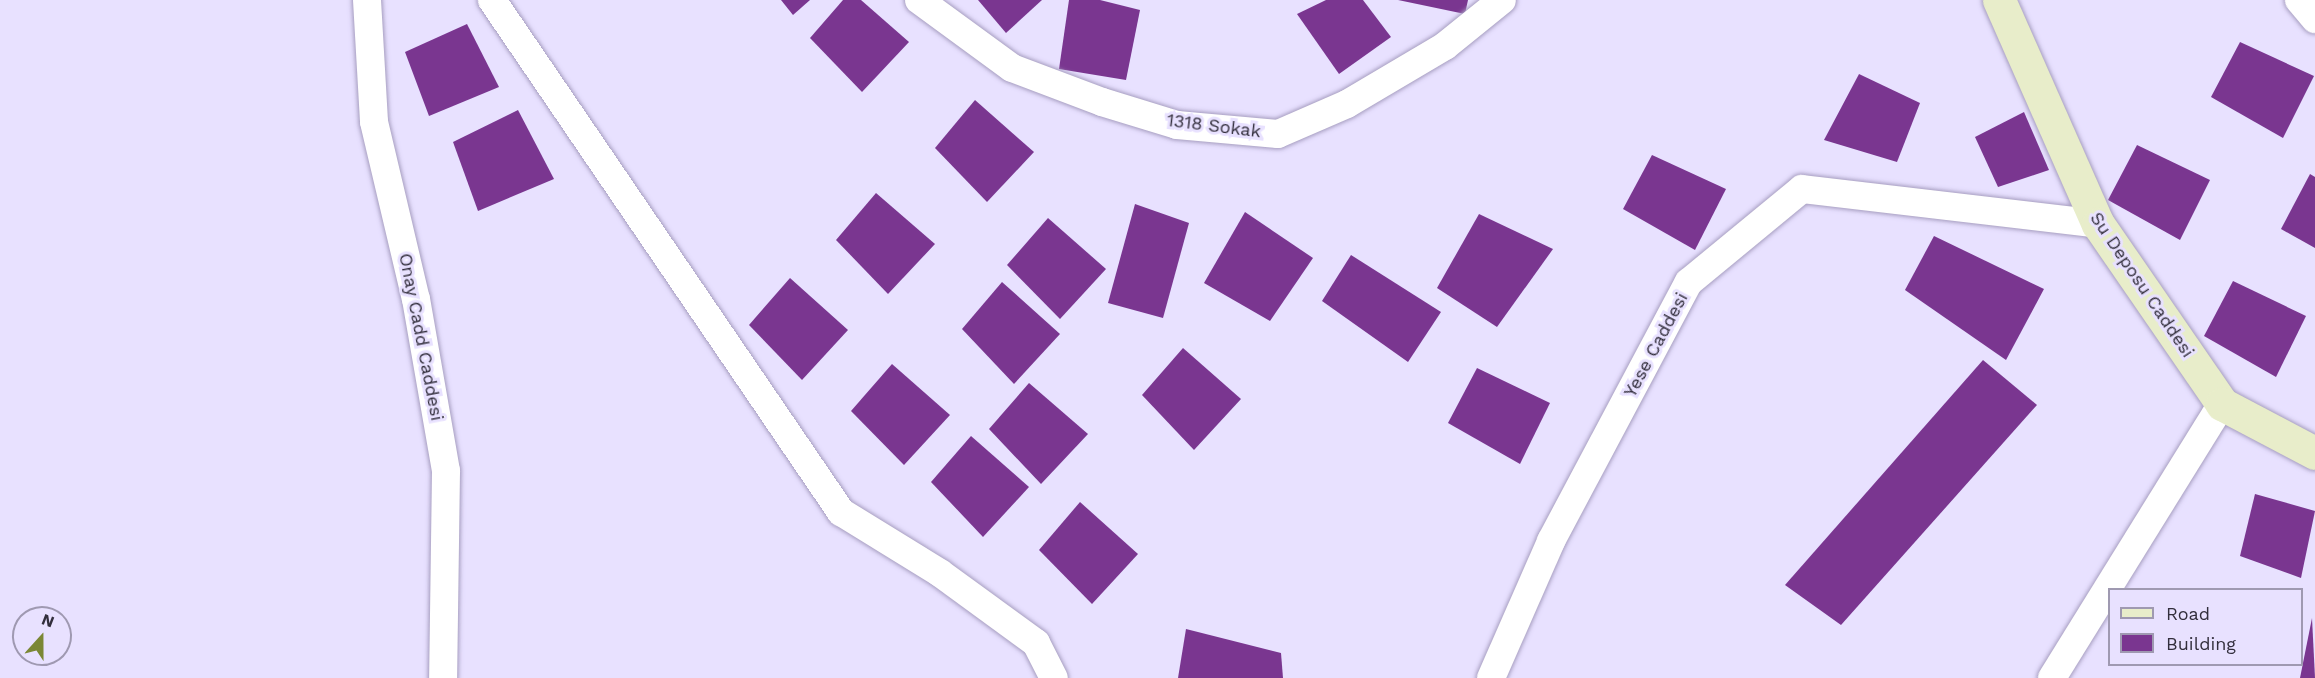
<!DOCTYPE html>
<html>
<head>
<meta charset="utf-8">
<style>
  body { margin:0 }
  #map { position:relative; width:2315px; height:678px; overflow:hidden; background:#e8e1ff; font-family:"Work Sans",sans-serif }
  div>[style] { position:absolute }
  .building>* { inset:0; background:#7a3690 }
  .roads { filter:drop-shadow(0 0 2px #a79ec1) drop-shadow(0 0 2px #a79ec1) }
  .street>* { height:28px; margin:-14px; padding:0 14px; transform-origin:14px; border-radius:14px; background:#fff }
  .secondary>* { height:33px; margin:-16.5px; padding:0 16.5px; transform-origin:16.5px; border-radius:16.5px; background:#e8edca }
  span { translate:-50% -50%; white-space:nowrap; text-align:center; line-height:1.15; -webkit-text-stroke:6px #e8e1ff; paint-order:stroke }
  .street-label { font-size:18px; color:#322e3c }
  .legend { position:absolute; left:2108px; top:588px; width:195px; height:78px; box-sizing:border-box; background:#e8e1ff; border:2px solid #9f99b1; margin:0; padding:8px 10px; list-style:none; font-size:18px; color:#322e3c }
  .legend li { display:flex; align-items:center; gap:12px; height:30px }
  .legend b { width:30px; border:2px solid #9f99b1 }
  .north { position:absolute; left:12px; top:606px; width:60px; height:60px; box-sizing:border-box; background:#e8e1ff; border:2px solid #9f99b1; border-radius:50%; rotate:21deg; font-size:16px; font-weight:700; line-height:24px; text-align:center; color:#322e3c }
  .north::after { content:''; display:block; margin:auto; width:21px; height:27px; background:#7b8735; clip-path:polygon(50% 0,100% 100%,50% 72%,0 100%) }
</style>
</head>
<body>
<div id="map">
  <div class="building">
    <div style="clip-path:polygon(781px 0,810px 0,793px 15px)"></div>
    <div style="clip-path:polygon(843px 0,861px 0,909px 42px,862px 92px,810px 38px)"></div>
    <div style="clip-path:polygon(978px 0,1042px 0,1006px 33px)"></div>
    <div style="clip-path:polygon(1069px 0,1100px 0,1140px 10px,1126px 80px,1059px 69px)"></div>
    <div style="clip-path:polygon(1326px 0,1363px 0,1391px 37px,1339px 74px,1297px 14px)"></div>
    <div style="clip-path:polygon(1398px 0,1468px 0,1465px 14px)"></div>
    <div style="clip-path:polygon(467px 24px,499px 87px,429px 116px,405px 52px)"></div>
    <div style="clip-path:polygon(2240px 42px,2314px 76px,2283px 138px,2211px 97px)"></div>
    <div style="clip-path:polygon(1859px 74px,1920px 103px,1897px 162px,1824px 140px)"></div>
    <div style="clip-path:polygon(975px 100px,1034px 152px,987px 202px,935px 148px)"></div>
    <div style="clip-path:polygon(518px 110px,554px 179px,478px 211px,453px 142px)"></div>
    <div style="clip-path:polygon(2024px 112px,2049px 170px,1998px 187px,1975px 137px)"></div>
    <div style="clip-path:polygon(2137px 145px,2210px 180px,2180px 240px,2108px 200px)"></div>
    <div style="clip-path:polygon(1652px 155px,1726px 189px,1695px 250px,1623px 209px)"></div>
    <div style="clip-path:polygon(2310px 174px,2315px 177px,2315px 248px,2281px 229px)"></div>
    <div style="clip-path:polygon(876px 193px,935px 244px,888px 294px,836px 240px)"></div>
    <div style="clip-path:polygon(1135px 204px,1189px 223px,1163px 318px,1108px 303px)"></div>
    <div style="clip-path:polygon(1245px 212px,1313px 258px,1270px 321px,1204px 283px)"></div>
    <div style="clip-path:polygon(1479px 214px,1553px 249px,1497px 327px,1437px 288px)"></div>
    <div style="clip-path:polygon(1048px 218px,1106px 269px,1060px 319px,1007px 265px)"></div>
    <div style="clip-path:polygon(1934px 236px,2044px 289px,2006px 360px,1905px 290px)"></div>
    <div style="clip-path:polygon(1351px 255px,1441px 312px,1408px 362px,1322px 301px)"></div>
    <div style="clip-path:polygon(790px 278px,848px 330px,802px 380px,749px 325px)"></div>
    <div style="clip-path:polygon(2233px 281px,2306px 316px,2276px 377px,2204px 336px)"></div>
    <div style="clip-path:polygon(1002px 282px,1060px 334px,1014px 384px,962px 329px)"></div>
    <div style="clip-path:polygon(1183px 348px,1241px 399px,1194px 450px,1142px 395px)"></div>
    <div style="clip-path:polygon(1983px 360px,2037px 405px,1841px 625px,1785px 585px)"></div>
    <div style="clip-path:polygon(892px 364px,950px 415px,904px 465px,851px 411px)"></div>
    <div style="clip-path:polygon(1477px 368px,1550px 403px,1520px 464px,1448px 423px)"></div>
    <div style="clip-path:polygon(1029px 383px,1088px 434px,1041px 484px,989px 429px)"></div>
    <div style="clip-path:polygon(971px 436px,1029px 487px,983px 537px,931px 482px)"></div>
    <div style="clip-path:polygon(2255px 494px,2315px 511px,2301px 578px,2240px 556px)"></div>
    <div style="clip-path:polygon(1080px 502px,1138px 554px,1092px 604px,1039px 550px)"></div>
    <div style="clip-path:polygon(2312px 618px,2315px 678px,2300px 678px)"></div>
    <div style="clip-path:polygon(1186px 629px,1281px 653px,1283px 678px,1178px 678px)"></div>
  </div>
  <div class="roads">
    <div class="street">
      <div style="left:367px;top:0;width:122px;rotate:86.7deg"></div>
      <div style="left:374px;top:122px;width:182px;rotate:76.7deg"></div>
      <div style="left:416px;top:299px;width:175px;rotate:80.1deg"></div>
      <div style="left:446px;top:471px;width:207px;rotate:90.8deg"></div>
      <div style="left:492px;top:0;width:620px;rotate:55.72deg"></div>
      <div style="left:841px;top:512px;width:116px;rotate:31.6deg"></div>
      <div style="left:940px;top:573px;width:119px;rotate:36.1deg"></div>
      <div style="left:1036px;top:643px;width:39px;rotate:63deg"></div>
      <div style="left:919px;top:0;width:115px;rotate:36.2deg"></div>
      <div style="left:1012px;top:68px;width:96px;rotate:20.7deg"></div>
      <div style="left:1102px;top:102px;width:78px;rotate:17deg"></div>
      <div style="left:1177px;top:125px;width:101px;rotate:5.1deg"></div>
      <div style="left:1278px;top:134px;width:75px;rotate:-23.5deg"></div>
      <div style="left:1347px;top:104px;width:114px;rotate:-30.6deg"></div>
      <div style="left:1445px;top:46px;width:73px;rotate:-38.9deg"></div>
      <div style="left:2299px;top:0;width:25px;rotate:50deg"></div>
      <div style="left:1491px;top:678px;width:150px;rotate:-66.3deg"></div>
      <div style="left:1551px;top:541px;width:293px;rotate:-62deg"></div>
      <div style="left:1689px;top:282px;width:146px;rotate:-39.5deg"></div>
      <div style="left:1802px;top:189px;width:298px;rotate:6.7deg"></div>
      <div style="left:2052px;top:678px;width:322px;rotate:-58.2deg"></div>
    </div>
    <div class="secondary">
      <div style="left:1999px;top:0;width:245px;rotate:66.2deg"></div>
      <div style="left:2098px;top:224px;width:219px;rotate:55.4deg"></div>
      <div style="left:2222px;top:404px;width:105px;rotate:27.8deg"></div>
    </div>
  </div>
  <div class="street-label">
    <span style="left:1214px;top:126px;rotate:7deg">1318 Sokak</span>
    <span style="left:2142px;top:285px;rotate:56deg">Su Deposu Caddesi</span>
    <span style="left:421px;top:337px;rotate:79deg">Onay Cadd Caddesi</span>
    <span style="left:1656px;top:345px;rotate:-62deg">Yese Caddesi</span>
  </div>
  <ul class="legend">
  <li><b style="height:8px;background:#e8edca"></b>Road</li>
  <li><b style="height:16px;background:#7a3690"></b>Building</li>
  </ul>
  <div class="north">N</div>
</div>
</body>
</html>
